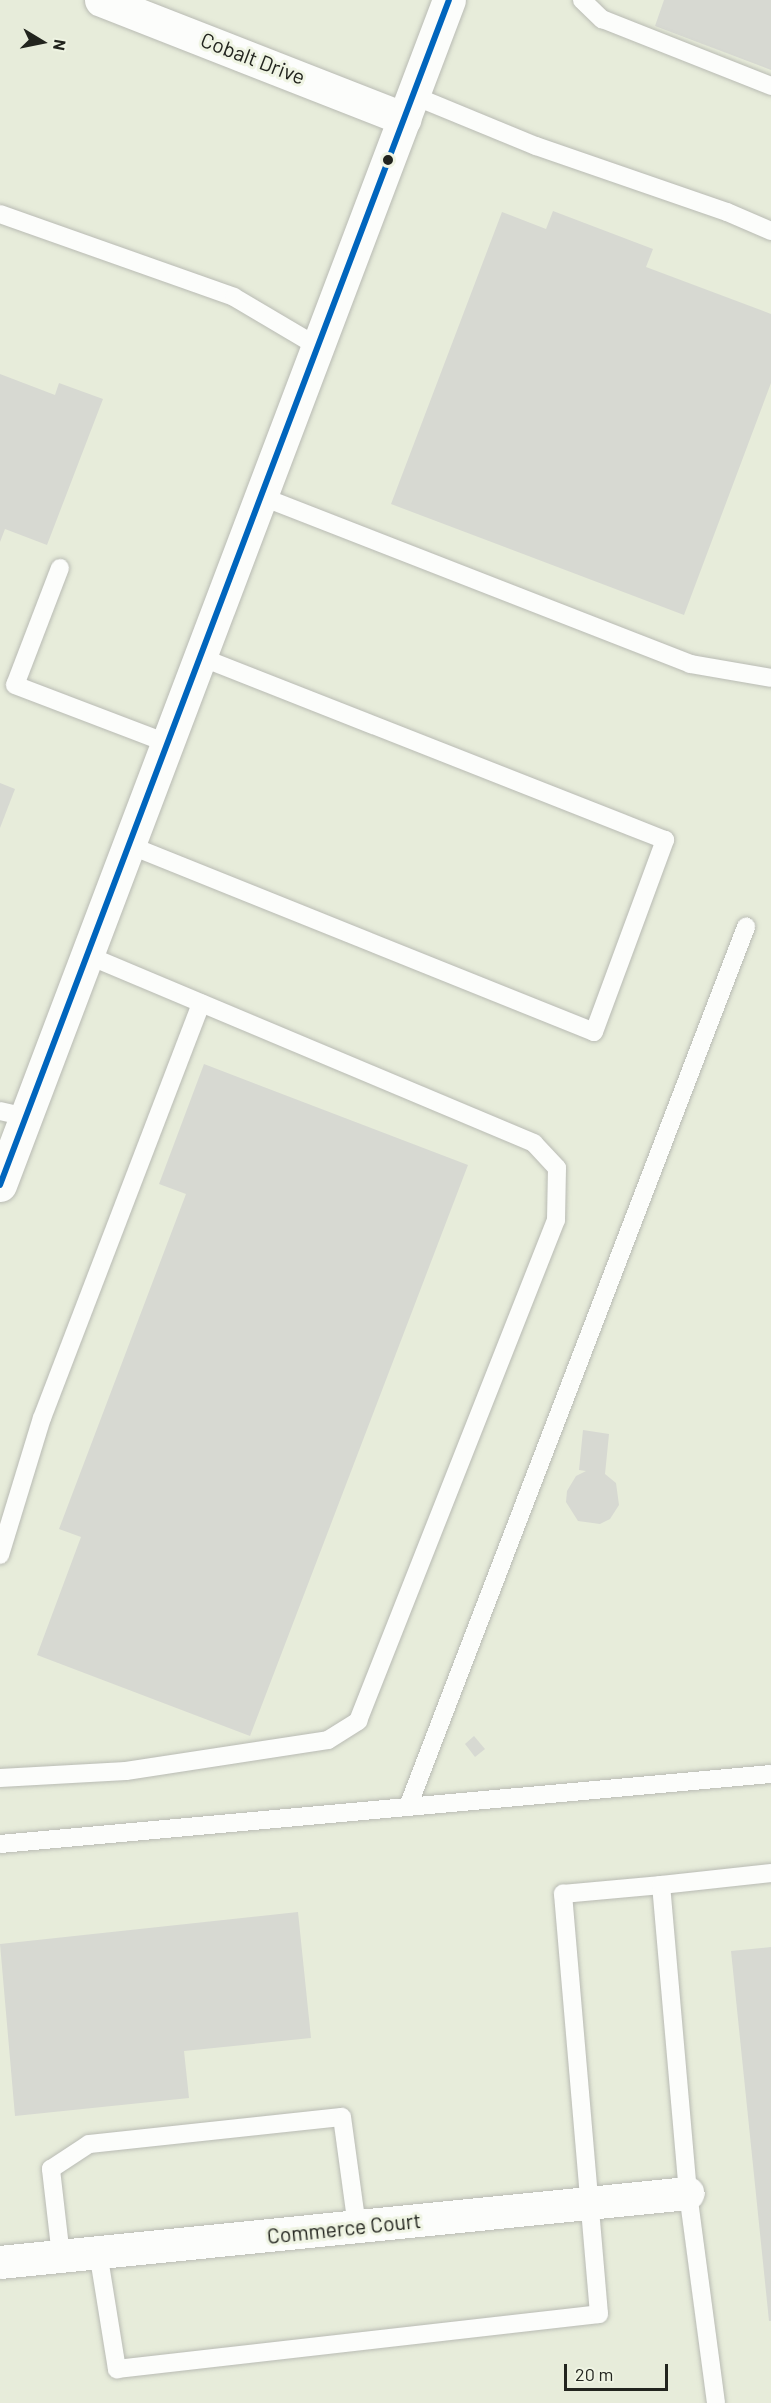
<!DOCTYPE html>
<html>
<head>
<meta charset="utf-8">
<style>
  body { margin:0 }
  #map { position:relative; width:771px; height:2403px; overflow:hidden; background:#eef0e7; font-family:Barlow,sans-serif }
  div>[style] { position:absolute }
  .built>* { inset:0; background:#e7ecda }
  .building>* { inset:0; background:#d7d9d2 }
  .roads { filter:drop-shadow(0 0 2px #b9bbb4) drop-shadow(0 0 2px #b9bbb4) }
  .service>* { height:18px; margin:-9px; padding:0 9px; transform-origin:9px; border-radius:9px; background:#fcfdfb }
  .minor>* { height:33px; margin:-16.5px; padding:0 16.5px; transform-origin:16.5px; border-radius:16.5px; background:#fcfdfb }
  .tertiary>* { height:33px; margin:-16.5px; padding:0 16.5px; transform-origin:16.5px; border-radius:16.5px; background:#fcfdfb }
  .bus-1>* { height:6px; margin:-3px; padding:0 3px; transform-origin:3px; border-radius:3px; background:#0065bd }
  .dots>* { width:16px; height:16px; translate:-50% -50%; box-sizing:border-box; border:3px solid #eff4e3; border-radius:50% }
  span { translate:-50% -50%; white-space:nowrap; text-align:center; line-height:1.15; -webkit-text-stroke:6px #eff4e3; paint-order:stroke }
  .street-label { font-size:21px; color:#22241e }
  .north { position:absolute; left:12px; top:12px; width:60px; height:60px; -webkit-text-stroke:4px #eff4e3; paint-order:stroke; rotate:100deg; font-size:16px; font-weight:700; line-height:24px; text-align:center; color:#22241e }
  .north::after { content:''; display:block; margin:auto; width:21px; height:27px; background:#22241e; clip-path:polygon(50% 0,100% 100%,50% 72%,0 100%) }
  .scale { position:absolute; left:564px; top:2364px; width:104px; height:27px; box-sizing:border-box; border:3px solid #22241e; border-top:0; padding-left:8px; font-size:18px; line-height:21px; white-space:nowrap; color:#22241e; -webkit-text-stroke:4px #eff4e3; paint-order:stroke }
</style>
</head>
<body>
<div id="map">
  <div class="built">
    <div style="clip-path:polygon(0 0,771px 0,771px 2403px,0 2403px)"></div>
  </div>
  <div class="building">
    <div style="clip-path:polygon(664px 0,771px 0,771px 70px,655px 26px)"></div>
    <div style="clip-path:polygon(553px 211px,653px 249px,646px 267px,771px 314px,771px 383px,684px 615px,391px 504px,502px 212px,546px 229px)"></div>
    <div style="clip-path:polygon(0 374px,55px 395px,59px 383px,103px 399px,47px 545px,5px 529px,0 542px)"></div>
    <div style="clip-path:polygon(0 783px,15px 789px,0 828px)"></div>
    <div style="clip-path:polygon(204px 1064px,468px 1165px,250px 1736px,37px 1655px,81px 1537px,59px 1529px,186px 1194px,159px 1184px)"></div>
    <div style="clip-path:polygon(583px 1430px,609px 1434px,605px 1474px,616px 1483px,619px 1505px,610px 1519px,600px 1524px,578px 1521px,566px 1502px,567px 1491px,576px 1476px,586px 1471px,579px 1470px)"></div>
    <div style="clip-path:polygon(474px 1736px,485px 1749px,475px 1757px,465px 1744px)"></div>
    <div style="clip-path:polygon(298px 1912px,311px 2038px,184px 2051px,189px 2098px,15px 2116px,0 1944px)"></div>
    <div style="clip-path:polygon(771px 1947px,771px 2321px,769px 2321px,731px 1951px)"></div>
  </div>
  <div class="roads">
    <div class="service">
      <div style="left:582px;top:0;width:28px;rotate:44deg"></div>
      <div style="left:602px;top:19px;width:182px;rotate:21.6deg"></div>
      <div style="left:412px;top:95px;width:134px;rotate:22.4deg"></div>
      <div style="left:536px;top:146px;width:202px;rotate:19.1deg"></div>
      <div style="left:727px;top:212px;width:48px;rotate:23.4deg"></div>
      <div style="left:0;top:214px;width:248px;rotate:19.5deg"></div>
      <div style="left:234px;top:297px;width:96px;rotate:30.6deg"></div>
      <div style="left:260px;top:496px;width:462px;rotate:21.3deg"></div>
      <div style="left:690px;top:664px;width:82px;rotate:9.8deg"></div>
      <div style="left:60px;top:568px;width:125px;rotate:111deg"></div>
      <div style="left:15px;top:685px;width:163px;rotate:20.9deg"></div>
      <div style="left:129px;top:845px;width:501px;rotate:21.91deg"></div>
      <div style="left:594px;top:1032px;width:205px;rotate:-69.7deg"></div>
      <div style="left:665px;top:840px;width:500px;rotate:-158.5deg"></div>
      <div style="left:0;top:1111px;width:27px;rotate:13deg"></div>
      <div style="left:0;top:1555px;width:143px;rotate:-73deg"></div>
      <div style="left:42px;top:1418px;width:444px;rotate:-69deg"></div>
      <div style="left:0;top:1778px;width:126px;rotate:-3.2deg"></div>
      <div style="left:126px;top:1771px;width:204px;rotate:-8.7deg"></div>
      <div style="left:328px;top:1740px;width:36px;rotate:-32deg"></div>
      <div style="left:358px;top:1721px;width:539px;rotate:-68.44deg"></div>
      <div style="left:556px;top:1220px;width:52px;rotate:-88.9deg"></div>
      <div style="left:557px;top:1168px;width:34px;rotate:-133deg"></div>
      <div style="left:534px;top:1143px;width:485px;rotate:-157.2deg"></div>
      <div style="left:409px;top:1804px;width:940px;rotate:-68.98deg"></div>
      <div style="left:0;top:1844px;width:774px;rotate:-5.19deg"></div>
      <div style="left:98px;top:2252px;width:119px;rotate:80.8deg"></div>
      <div style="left:117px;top:2369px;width:485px;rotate:-6.5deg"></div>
      <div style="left:599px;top:2314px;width:422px;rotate:-94.9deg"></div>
      <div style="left:563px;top:1894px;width:98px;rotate:-5.2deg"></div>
      <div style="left:61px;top:2256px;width:88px;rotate:-96.6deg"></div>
      <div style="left:51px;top:2169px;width:45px;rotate:-33.3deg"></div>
      <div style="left:89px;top:2144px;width:254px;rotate:-6.1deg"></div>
      <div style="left:342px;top:2117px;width:110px;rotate:82.2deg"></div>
      <div style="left:716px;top:2403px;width:212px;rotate:-97.6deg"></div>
      <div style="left:688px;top:2193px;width:309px;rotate:-95deg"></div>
      <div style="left:661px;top:1885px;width:111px;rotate:-6.2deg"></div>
    </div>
    <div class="minor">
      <div style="left:101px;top:0;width:326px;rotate:21.4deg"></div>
      <div style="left:0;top:2262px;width:691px;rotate:-5.73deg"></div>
    </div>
    <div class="tertiary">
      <div style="left:0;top:1185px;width:1267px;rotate:-69.25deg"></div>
    </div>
  </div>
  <div class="bus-1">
    <div style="left:0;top:1185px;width:1267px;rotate:-69.25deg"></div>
  </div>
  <div class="dots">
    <div style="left:388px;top:160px;background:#22241e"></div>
  </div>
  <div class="street-label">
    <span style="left:253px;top:58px;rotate:21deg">Cobalt Drive</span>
    <span style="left:344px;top:2228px;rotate:-6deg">Commerce Court</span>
  </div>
  <div class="north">N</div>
  <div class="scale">20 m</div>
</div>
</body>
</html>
